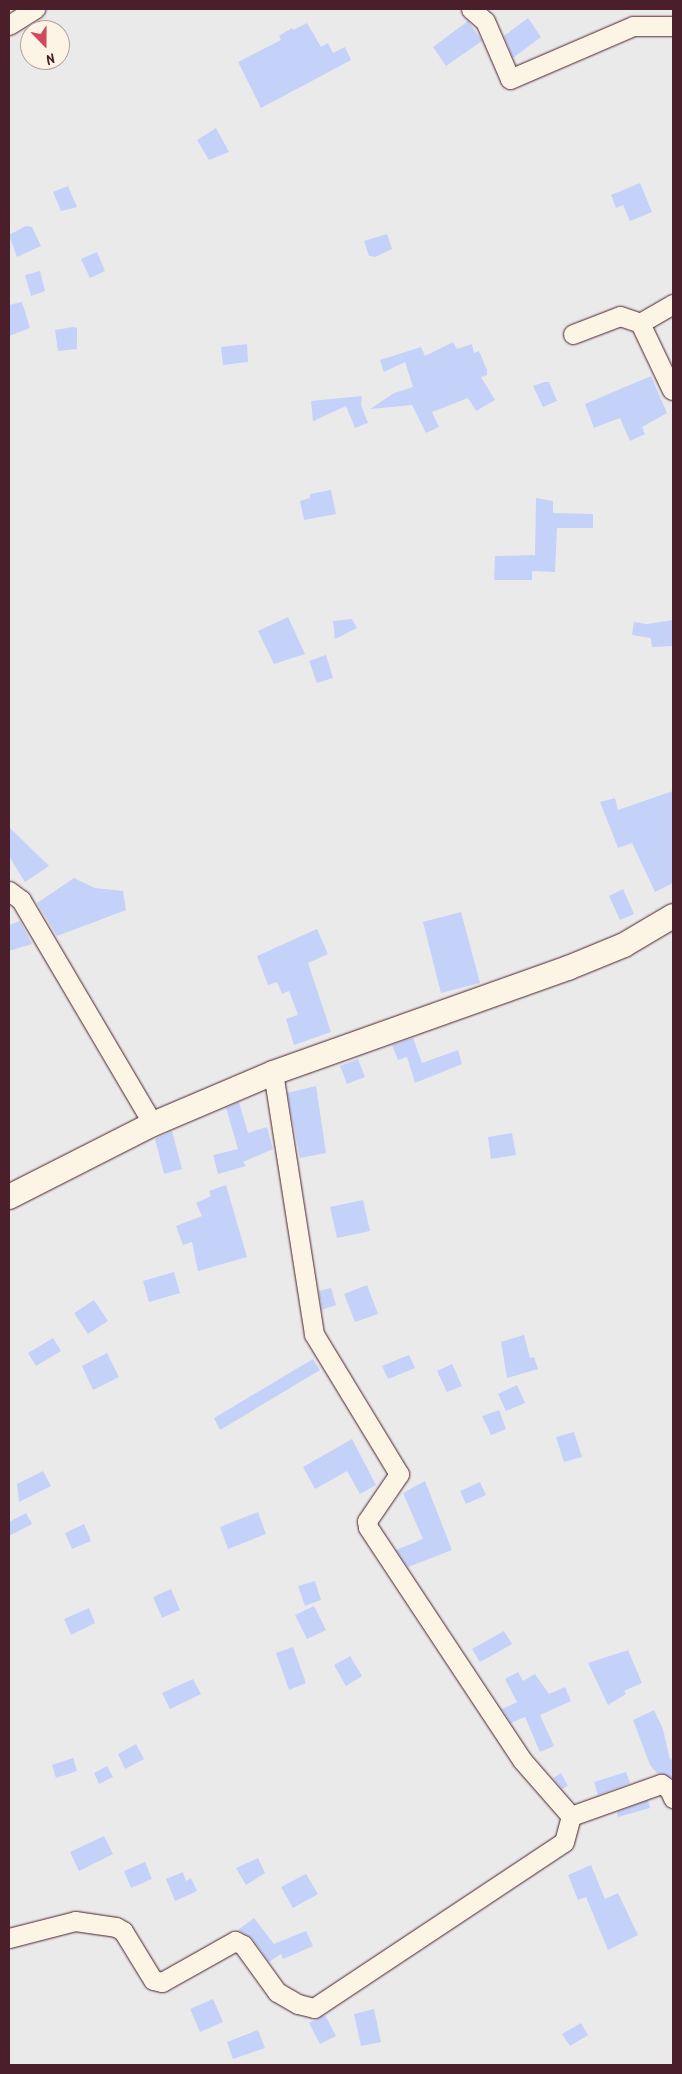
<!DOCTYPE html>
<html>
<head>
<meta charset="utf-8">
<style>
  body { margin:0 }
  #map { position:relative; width:682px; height:2074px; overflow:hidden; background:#ebeaeb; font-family:Kalam,sans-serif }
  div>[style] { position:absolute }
  .building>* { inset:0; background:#c4d2f9 }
  .roads { filter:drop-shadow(0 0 1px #4a1f2b) drop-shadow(0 0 1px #4a1f2b) }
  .minor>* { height:19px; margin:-9.5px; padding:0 9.5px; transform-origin:9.5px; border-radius:9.5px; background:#fcf5e5 }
  .tertiary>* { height:24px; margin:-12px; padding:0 12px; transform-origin:12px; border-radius:12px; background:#fcf5e5 }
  span { translate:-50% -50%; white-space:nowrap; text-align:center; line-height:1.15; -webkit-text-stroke:4px #fcf5e5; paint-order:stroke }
  .frame { position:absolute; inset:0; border:10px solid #4a1f2b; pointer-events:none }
  .north { position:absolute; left:20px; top:20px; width:50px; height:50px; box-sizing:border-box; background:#fcf5e5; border:1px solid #b59f9b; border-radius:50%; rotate:158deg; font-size:14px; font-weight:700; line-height:20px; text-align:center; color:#4a1f2b }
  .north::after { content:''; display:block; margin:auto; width:18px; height:22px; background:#d1495b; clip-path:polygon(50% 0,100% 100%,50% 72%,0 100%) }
</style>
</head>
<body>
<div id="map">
  <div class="building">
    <div style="clip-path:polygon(528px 18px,541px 37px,513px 58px,504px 36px)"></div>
    <div style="clip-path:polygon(468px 21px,482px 41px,446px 66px,433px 47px)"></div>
    <div style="clip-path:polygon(307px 23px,321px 47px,328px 43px,333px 53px,345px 47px,351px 60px,261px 108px,238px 62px,281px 40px,279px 36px,292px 28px,293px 30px)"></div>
    <div style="clip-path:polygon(216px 128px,229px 152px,209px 160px,197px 140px)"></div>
    <div style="clip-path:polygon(640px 183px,652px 212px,630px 221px,623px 205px,616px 208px,611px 195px)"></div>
    <div style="clip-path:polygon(68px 186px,77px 207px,61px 211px,53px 192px)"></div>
    <div style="clip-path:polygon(26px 226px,32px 227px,41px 246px,17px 257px,9px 235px)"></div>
    <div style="clip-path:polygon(387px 234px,392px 249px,375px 257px,369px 256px,364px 241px)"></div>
    <div style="clip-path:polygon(97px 252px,105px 271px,90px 278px,81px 259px)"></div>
    <div style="clip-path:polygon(40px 271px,45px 291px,31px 296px,25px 275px)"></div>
    <div style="clip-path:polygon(22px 302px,30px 328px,9px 336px,9px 305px)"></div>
    <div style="clip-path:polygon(73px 327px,77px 328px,77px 349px,58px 351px,55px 330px)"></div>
    <div style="clip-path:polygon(453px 342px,457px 349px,472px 344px,474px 353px,479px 351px,487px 370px,487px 375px,481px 377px,495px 400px,476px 411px,468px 398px,432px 412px,439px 427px,426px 433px,412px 405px,370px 409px,394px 393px,413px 387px,405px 362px,384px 372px,380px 360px,421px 347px,425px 356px)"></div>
    <div style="clip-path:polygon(247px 344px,248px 362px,223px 365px,221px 347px)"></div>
    <div style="clip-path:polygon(651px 376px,667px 413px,642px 427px,645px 434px,630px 441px,620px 418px,594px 428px,585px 404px)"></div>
    <div style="clip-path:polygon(544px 382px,549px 382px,557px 401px,543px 407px,533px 386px)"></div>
    <div style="clip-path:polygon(362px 396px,361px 405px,368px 423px,355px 428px,346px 406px,313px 421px,311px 401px)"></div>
    <div style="clip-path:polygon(331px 490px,336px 514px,304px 520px,300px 501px,310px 498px,310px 494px)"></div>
    <div style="clip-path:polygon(536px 498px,553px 501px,553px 513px,593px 514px,593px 528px,557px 528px,555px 572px,532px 571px,532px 580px,494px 580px,495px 556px,535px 555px)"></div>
    <div style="clip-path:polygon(288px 617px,305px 654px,274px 664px,258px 631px)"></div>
    <div style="clip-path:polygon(352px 619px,357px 628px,335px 639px,333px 621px)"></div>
    <div style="clip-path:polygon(673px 620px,673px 646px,652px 647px,651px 638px,632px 635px,634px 622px,647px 624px)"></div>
    <div style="clip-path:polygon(326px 655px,333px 678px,317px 683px,309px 661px)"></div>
    <div style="clip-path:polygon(673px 791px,673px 883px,655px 892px,632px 843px,618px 848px,600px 802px,615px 798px,618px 810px)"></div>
    <div style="clip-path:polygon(9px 827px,49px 866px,25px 882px,9px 856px)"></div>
    <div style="clip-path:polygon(74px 878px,95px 888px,123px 891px,126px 910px,57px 936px,37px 903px)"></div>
    <div style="clip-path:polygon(623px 889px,634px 914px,620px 920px,609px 896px)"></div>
    <div style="clip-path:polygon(461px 912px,480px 983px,441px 993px,423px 922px)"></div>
    <div style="clip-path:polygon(20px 921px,32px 944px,9px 951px,9px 925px)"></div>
    <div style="clip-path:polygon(317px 929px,328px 954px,308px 963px,331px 1032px,294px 1045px,286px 1019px,298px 1015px,289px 991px,282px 994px,277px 982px,268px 985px,257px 956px)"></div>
    <div style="clip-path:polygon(413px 1038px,422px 1063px,458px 1050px,462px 1064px,415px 1083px,407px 1057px,398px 1060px,392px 1045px)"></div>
    <div style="clip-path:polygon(358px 1059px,365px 1077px,347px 1084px,340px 1066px)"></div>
    <div style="clip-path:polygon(316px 1086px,326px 1153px,300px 1158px,287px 1093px)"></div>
    <div style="clip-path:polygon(239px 1102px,248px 1133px,267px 1127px,273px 1149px,243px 1162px,246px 1166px,218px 1174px,213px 1155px,238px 1149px,226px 1108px)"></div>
    <div style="clip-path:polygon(172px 1131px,182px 1169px,164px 1174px,155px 1139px)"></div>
    <div style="clip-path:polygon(512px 1133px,516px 1155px,491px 1159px,488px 1137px)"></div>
    <div style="clip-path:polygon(226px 1185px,247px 1257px,198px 1271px,192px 1242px,183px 1245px,176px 1226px,202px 1216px,196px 1203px,211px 1196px,209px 1191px)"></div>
    <div style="clip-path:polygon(363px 1200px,370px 1231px,337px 1238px,330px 1207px)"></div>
    <div style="clip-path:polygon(174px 1272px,180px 1293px,149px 1302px,143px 1281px)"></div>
    <div style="clip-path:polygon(367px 1285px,378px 1314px,355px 1322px,344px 1294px)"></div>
    <div style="clip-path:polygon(331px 1288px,336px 1305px,322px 1310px,319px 1291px)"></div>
    <div style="clip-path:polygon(94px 1300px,108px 1321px,88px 1334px,74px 1313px)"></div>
    <div style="clip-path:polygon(524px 1335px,530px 1358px,534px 1357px,538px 1369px,507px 1378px,501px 1342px)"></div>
    <div style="clip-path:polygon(53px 1338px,61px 1351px,36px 1366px,28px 1353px)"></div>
    <div style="clip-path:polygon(107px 1353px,119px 1377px,93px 1390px,82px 1366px)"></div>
    <div style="clip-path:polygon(409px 1355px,415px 1368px,388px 1379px,382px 1366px)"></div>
    <div style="clip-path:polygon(313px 1359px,320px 1370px,220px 1430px,214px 1418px)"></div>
    <div style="clip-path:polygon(452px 1364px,462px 1386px,447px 1392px,437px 1371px)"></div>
    <div style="clip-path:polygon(517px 1385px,525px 1403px,506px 1411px,498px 1394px)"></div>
    <div style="clip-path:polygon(499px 1410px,506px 1429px,491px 1435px,482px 1416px)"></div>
    <div style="clip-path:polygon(574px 1432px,582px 1457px,564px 1462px,556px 1437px)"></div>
    <div style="clip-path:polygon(352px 1439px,376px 1485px,360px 1494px,347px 1471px,315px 1489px,303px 1467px)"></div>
    <div style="clip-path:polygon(43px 1471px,51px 1486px,19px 1502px,17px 1484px)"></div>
    <div style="clip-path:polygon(425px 1481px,452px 1550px,408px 1567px,396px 1550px,423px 1539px,403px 1493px)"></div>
    <div style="clip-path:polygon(480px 1482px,486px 1495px,466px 1504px,460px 1491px)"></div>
    <div style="clip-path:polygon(258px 1512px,266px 1534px,228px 1549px,220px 1527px)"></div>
    <div style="clip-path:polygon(26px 1513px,32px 1524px,9px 1536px,9px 1522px)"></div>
    <div style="clip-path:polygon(84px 1524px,91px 1541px,72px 1549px,65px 1533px)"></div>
    <div style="clip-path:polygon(315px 1581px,321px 1600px,305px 1606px,298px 1586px)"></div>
    <div style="clip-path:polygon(171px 1589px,180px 1610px,162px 1618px,153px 1597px)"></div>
    <div style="clip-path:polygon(314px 1606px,326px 1630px,307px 1639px,295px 1615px)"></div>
    <div style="clip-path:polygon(89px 1608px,95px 1623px,71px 1635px,64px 1619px)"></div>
    <div style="clip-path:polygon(504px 1631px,512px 1644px,480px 1662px,472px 1649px)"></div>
    <div style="clip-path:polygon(293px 1647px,306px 1683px,289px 1690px,276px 1653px)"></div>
    <div style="clip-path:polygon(628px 1650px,642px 1683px,624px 1691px,626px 1694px,608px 1705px,588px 1663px)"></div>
    <div style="clip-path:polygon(350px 1656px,362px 1676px,346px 1686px,334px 1665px)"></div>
    <div style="clip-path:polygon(518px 1672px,523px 1681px,535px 1674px,549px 1694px,565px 1687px,571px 1701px,540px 1715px,554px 1746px,540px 1752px,525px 1717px,511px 1723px,502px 1709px,517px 1702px,505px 1679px)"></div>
    <div style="clip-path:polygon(193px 1679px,201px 1694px,170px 1709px,162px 1693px)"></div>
    <div style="clip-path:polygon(654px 1710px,663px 1729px,670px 1760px,673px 1758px,672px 1778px,657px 1773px,650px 1765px,633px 1720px)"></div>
    <div style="clip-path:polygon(136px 1744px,144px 1759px,125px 1769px,118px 1754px)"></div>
    <div style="clip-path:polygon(73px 1758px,77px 1771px,56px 1778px,52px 1765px)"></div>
    <div style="clip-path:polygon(107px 1766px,113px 1777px,99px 1784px,94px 1773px)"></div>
    <div style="clip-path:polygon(626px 1772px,630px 1783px,598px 1795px,594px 1782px)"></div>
    <div style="clip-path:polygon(561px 1773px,568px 1786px,562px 1789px,553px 1778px)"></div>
    <div style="clip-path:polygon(648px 1800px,650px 1808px,618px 1817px,617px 1812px)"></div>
    <div style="clip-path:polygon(104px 1836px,113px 1854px,79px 1871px,70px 1852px)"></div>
    <div style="clip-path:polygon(258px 1858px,265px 1873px,246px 1885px,236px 1868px)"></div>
    <div style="clip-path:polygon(145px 1862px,152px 1879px,131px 1888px,124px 1871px)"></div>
    <div style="clip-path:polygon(591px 1865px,605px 1899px,618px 1893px,638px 1935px,608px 1950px,586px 1897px,578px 1900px,568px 1875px)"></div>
    <div style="clip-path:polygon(183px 1872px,186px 1881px,191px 1878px,197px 1891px,175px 1901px,166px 1879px)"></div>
    <div style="clip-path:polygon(306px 1874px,318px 1894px,293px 1908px,281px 1887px)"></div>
    <div style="clip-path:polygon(254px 1918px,274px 1944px,306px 1931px,313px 1946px,283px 1959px,281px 1954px,269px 1962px,252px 1938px,238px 1930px)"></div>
    <div style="clip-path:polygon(213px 1999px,223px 2022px,200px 2032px,190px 2009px)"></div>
    <div style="clip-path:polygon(374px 2009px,381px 2042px,361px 2046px,354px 2014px)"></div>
    <div style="clip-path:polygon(325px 2015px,336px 2036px,320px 2044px,309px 2023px)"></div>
    <div style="clip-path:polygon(581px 2023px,588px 2035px,570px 2046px,562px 2034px)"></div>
    <div style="clip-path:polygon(258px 2030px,265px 2048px,233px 2059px,227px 2042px)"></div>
  </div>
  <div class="roads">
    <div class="minor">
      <div style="left:471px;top:9px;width:18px;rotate:41deg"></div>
      <div style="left:485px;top:21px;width:63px;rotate:66.7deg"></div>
      <div style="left:510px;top:79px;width:134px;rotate:-23.3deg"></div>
      <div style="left:633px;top:26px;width:40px"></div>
      <div style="left:9px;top:25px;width:31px;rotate:-32deg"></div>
      <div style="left:640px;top:323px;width:38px;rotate:-30deg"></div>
      <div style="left:573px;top:334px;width:50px;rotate:-21deg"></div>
      <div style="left:620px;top:316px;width:21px;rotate:19deg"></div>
      <div style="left:640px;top:323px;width:74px;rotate:64.5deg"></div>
      <div style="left:9px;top:891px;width:15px;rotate:37deg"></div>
      <div style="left:21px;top:900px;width:260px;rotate:59.5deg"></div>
      <div style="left:571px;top:1816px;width:96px;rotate:-19.6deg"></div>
      <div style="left:661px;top:1784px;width:9px;rotate:32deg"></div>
      <div style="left:669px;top:1789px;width:10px;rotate:66deg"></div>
      <div style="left:9px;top:1938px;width:68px;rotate:-14.4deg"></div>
      <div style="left:75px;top:1921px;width:41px;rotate:8.3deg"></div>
      <div style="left:116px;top:1927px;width:8px;rotate:30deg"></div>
      <div style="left:123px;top:1931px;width:57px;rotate:58.5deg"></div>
      <div style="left:153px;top:1980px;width:9px;rotate:13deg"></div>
      <div style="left:162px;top:1982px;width:84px;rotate:-29.3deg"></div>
      <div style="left:235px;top:1941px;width:9px;rotate:27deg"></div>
      <div style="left:243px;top:1945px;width:58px;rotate:54.1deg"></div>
      <div style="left:277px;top:1992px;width:24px;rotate:30deg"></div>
      <div style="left:298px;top:2004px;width:16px;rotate:14deg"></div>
      <div style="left:314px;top:2008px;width:300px;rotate:-33.6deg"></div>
      <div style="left:564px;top:1842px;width:27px;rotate:-75deg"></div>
      <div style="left:571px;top:1816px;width:74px;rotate:-131.2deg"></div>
      <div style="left:522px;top:1760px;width:279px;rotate:-123.5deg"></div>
      <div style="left:368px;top:1527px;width:6px;rotate:-99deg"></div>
      <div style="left:367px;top:1521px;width:57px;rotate:-55.8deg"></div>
      <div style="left:399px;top:1474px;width:164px;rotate:-121.3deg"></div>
      <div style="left:314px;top:1334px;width:264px;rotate:-98.9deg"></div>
    </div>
    <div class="tertiary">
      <div style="left:9px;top:1197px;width:161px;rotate:-26.9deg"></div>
      <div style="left:153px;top:1124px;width:130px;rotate:-23deg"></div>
      <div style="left:273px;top:1073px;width:313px;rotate:-19.6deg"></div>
      <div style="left:568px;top:968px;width:61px;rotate:-22.3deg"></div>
      <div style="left:624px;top:945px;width:57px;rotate:-30.6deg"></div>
    </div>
  </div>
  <div class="frame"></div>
  <div class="north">N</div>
</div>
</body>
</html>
